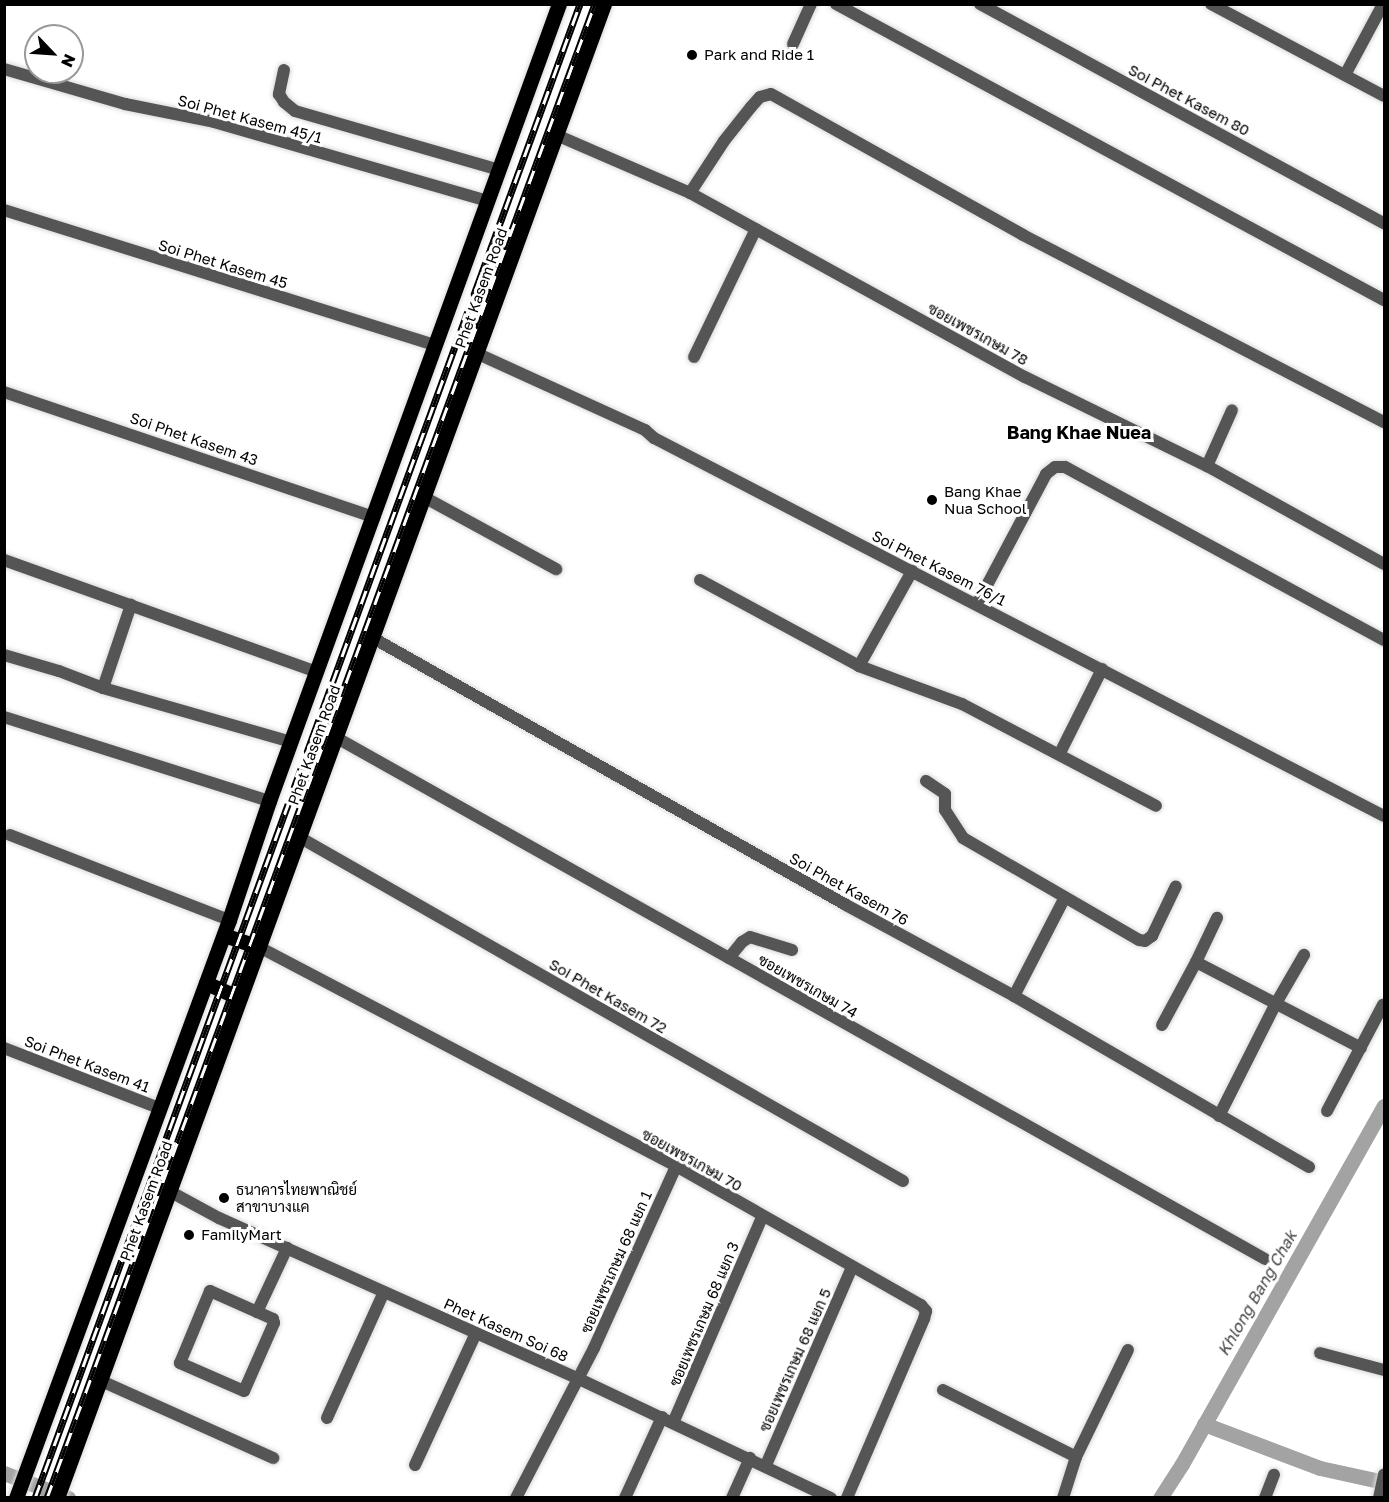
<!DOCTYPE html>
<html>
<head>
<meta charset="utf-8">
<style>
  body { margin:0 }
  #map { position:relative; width:1389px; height:1502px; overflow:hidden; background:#fff; font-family:"Golos Text",Sarabun,sans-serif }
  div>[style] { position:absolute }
  .canal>* { height:15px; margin:-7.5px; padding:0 7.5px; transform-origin:7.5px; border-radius:7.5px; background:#a3a3a3 }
  .roads { filter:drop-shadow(0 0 2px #dbdbdb) drop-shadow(0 0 2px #dbdbdb) }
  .street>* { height:12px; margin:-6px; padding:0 6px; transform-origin:6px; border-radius:6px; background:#555 }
  .primary>* { height:15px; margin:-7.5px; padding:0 7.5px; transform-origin:7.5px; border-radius:7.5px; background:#000 }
  .rail>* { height:7px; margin-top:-3.5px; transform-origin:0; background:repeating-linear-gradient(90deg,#fff 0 14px,#000 0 28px); box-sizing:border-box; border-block:2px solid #000 }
  .dots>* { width:16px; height:16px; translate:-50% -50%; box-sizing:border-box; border:3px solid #fff; border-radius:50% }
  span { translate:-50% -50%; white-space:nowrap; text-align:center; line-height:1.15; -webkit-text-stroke:6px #fff; paint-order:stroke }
  .poi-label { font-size:15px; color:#000 }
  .left { translate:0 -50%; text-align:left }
  .street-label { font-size:15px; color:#000 }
  .water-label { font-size:16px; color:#444; font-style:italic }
  .quarter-label { font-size:18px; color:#000; font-weight:700 }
  .frame { position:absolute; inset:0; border:6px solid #000; pointer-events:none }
  .north { position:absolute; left:24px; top:24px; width:60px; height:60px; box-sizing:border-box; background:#fff; border:2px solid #999; border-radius:50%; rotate:115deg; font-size:16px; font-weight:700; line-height:24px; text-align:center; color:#000 }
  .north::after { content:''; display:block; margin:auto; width:21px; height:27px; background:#000; clip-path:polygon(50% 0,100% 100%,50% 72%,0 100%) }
</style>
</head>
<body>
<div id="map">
  <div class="canal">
    <div style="left:1204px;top:1424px;width:124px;rotate:20.8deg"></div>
    <div style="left:1320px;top:1468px;width:66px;rotate:12.3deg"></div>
    <div style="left:4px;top:1473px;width:69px;rotate:21.3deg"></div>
    <div style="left:1160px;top:1498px;width:40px;rotate:-57.1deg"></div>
    <div style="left:1182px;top:1464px;width:411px;rotate:-60.6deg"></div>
  </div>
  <div class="roads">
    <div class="street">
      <div style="left:836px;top:4px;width:623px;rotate:28.38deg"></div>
      <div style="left:980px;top:4px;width:460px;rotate:28.5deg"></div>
      <div style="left:1211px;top:4px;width:196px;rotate:28deg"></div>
      <div style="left:793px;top:44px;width:44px;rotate:-65.8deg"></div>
      <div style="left:4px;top:69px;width:126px;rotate:16.1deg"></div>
      <div style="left:125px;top:104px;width:91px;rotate:11.4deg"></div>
      <div style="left:214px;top:122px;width:285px;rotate:16.1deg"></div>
      <div style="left:284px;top:70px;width:25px;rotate:102deg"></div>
      <div style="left:279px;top:94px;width:9px;rotate:58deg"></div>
      <div style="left:284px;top:102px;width:14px;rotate:39deg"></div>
      <div style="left:295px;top:111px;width:212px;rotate:16.1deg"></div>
      <div style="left:1345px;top:75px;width:81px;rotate:-61.8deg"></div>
      <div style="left:556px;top:135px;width:146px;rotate:23.4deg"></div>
      <div style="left:690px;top:193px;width:382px;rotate:28.8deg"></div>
      <div style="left:1025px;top:377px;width:203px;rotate:26.1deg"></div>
      <div style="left:1207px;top:466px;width:202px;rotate:29deg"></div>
      <div style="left:690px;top:193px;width:62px;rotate:-56.8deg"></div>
      <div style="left:724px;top:141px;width:43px;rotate:-51.5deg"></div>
      <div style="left:751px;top:107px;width:13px;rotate:-48deg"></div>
      <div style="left:760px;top:97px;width:11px;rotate:-15deg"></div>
      <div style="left:771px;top:94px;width:289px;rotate:29.2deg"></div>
      <div style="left:1023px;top:235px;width:407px;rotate:27.4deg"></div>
      <div style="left:4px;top:210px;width:451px;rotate:17.4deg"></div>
      <div style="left:476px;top:353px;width:186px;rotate:24.5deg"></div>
      <div style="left:645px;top:430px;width:12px;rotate:42deg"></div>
      <div style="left:654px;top:438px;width:822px;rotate:27.38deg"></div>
      <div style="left:694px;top:357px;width:142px;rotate:-64.2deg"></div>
      <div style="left:4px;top:392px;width:391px;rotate:18.7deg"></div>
      <div style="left:1207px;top:466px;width:61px;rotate:-65.9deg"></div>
      <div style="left:422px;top:496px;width:153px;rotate:28.6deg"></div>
      <div style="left:4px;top:560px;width:332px;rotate:19.7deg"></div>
      <div style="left:700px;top:580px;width:181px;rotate:28.4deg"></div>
      <div style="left:859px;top:666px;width:110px;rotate:20.3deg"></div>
      <div style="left:962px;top:704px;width:219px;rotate:27.7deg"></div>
      <div style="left:977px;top:604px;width:147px;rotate:-62deg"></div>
      <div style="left:1046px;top:474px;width:11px;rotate:-38deg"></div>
      <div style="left:1055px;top:467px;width:10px"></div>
      <div style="left:1065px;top:467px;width:363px;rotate:28.5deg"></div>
      <div style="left:373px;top:638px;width:543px;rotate:29.44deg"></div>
      <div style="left:846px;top:905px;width:191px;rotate:28.4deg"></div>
      <div style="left:1014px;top:996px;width:341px;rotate:30.1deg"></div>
      <div style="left:4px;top:655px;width:57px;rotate:16.2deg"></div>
      <div style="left:59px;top:671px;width:47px;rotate:21.1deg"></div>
      <div style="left:103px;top:688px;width:196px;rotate:16deg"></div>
      <div style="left:859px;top:666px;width:109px;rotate:-60.8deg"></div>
      <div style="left:103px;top:688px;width:88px;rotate:-71.4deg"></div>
      <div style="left:4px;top:717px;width:278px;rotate:17.6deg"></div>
      <div style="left:337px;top:738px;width:1064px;rotate:29.31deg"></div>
      <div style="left:1060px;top:753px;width:94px;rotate:-63.4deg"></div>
      <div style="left:926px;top:781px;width:23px;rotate:34deg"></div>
      <div style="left:945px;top:794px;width:16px;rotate:90deg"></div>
      <div style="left:945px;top:810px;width:33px;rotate:57deg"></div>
      <div style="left:963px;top:838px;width:203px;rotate:30.1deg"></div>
      <div style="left:1139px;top:940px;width:6px;rotate:9deg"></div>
      <div style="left:1145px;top:941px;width:9px;rotate:-36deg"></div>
      <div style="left:1152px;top:936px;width:55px;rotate:-64.4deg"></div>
      <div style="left:10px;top:835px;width:235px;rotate:21.2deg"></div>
      <div style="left:299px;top:837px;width:695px;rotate:29.66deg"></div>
      <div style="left:259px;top:947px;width:471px;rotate:27.7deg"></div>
      <div style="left:676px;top:1166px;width:282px;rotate:29.6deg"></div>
      <div style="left:921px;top:1305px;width:8px;rotate:50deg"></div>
      <div style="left:926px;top:1311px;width:8px;rotate:104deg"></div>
      <div style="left:924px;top:1319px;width:195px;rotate:113.3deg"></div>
      <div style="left:729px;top:958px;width:21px;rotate:-51deg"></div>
      <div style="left:742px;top:942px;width:9px;rotate:-32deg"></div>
      <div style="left:750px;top:937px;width:44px;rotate:17.2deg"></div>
      <div style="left:1196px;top:962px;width:186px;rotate:27.5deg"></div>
      <div style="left:1014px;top:996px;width:111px;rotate:-62.7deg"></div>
      <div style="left:1162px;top:1025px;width:72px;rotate:-61.6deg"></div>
      <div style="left:1196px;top:962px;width:49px;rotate:-64.5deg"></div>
      <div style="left:4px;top:1048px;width:166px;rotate:21.2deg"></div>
      <div style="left:1327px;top:1111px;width:120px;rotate:-62.2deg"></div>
      <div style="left:1219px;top:1116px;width:124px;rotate:-63.2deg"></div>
      <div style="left:1275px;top:1005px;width:58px;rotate:-59.9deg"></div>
      <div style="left:169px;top:1191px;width:57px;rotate:28.4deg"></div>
      <div style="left:219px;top:1218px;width:392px;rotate:24.1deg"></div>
      <div style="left:577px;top:1378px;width:281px;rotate:25.3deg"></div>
      <div style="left:210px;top:1291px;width:69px;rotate:24deg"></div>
      <div style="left:273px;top:1319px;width:4px;rotate:76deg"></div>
      <div style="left:274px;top:1323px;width:74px;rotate:113.8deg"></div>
      <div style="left:244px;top:1391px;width:70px;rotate:-156.4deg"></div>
      <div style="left:180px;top:1363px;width:78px;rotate:-67.4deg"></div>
      <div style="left:257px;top:1312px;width:71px;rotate:-64.9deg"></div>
      <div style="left:1320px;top:1353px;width:66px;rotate:14.9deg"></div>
      <div style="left:99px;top:1380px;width:191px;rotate:24.1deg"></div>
      <div style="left:943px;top:1390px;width:149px;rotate:26.7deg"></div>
      <div style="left:1076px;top:1457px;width:43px;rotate:107.6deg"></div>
      <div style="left:327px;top:1418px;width:138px;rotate:-65.7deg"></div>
      <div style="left:673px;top:1423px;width:224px;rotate:-66.6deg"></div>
      <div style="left:1076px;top:1457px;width:119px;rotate:-64.1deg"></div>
      <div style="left:415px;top:1465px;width:145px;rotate:-65.2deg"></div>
      <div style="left:766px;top:1465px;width:216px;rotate:-66.5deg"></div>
      <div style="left:516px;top:1498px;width:169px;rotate:-62.5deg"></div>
      <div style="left:594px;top:1348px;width:200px;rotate:-65.7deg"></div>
      <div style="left:625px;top:1498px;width:89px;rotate:-65.4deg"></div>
      <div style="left:732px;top:1498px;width:44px;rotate:-65.8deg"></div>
      <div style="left:1265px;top:1498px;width:25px;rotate:-69deg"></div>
      <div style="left:1379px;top:1498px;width:24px;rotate:-78deg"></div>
    </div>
    <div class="primary">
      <div style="left:224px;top:935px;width:37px;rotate:19deg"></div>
      <div style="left:206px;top:983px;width:36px;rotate:24deg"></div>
      <div style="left:16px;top:1498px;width:616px;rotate:-69.77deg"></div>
      <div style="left:229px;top:920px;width:126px;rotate:-71.4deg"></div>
      <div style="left:269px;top:801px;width:848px;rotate:-70.01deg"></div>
      <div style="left:57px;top:1498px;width:1591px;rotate:-69.89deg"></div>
    </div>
  </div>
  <div class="rail">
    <div style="left:35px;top:1498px;width:1590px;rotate:-69.96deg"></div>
    <div style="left:47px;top:1498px;width:1591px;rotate:-69.86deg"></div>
  </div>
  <div class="dots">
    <div style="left:692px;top:55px;background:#000"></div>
    <div style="left:932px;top:500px;background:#000"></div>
    <div style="left:224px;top:1198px;background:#000"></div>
    <div style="left:189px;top:1235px;background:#000"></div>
  </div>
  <div class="poi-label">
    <span class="left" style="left:704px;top:55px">Park and Ride 1</span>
    <span class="left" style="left:944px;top:500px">Bang Khae<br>Nua School</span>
    <span class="left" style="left:236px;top:1198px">ธนาคารไทยพาณิชย์<br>สาขาบางแค</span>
    <span class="left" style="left:201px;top:1235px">FamilyMart</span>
  </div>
  <div class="street-label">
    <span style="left:1189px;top:100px;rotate:28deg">Soi Phet Kasem 80</span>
    <span style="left:250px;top:119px;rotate:15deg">Soi Phet Kasem 45/1</span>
    <span style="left:223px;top:264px;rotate:17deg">Soi Phet Kasem 45</span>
    <span style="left:481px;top:288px;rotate:-70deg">Phet Kasem Road</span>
    <span style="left:978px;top:334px;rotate:29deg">ซอยเพชรเกษม 78</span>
    <span style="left:194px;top:439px;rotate:19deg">Soi Phet Kasem 43</span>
    <span style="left:939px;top:568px;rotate:27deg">Soi Phet Kasem 76/1</span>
    <span style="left:314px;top:745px;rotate:-70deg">Phet Kasem Road</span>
    <span style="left:849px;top:889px;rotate:29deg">Soi Phet Kasem 76</span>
    <span style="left:808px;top:986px;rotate:30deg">ซอยเพชรเกษม 74</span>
    <span style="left:608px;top:996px;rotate:30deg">Soi Phet Kasem 72</span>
    <span style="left:87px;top:1064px;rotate:21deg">Soi Phet Kasem 41</span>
    <span style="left:692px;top:1160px;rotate:29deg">ซอยเพชรเกษม 70</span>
    <span style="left:146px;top:1201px;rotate:-70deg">Phet Kasem Road</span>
    <span style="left:616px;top:1262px;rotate:-66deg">ซอยเพชรเกษม 68 แยก 1</span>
    <span style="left:704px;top:1314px;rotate:-67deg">ซอยเพชรเกษม 68 แยก 3</span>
    <span style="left:506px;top:1330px;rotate:24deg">Phet Kasem Soi 68</span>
    <span style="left:795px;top:1360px;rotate:-66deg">ซอยเพชรเกษม 68 แยก 5</span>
  </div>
  <div class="water-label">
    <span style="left:1257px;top:1293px;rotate:-60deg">Khlong Bang Chak</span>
  </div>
  <div class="quarter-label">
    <span style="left:1079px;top:432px">Bang Khae Nuea</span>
  </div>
  <div class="frame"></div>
  <div class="north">N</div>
</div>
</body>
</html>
